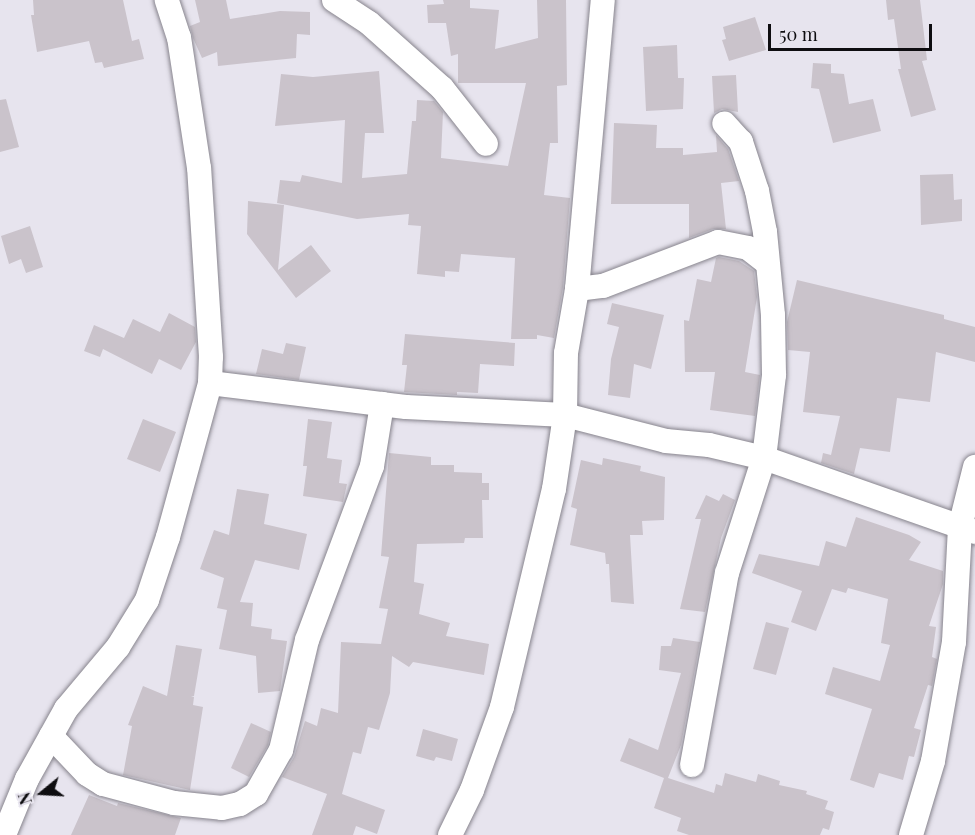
<!DOCTYPE html>
<html>
<head>
<meta charset="utf-8">
<style>
  body { margin:0 }
  #map { position:relative; width:975px; height:835px; overflow:hidden; background:#e7e4ee; font-family:"Playfair Display",serif }
  div>[style] { position:absolute }
  .building>* { inset:0; background:#cac3cb }
  .roads { filter:drop-shadow(0 0 2px #87848d) drop-shadow(0 0 2px #87848d) }
  .minor>* { height:24px; margin:-12px; padding:0 12px; transform-origin:12px; border-radius:12px; background:#fff }
  span { translate:-50% -50%; white-space:nowrap; text-align:center; line-height:1.15; -webkit-text-stroke:6px #e7e4ee; paint-order:stroke }
  .north { position:absolute; left:12px; top:763px; width:60px; height:60px; -webkit-text-stroke:4px #e7e4ee; paint-order:stroke; rotate:252deg; font-size:16px; font-weight:700; line-height:24px; text-align:center; color:#0e0d10 }
  .north::after { content:''; display:block; margin:auto; width:21px; height:27px; background:#0e0d10; clip-path:polygon(50% 0,100% 100%,50% 72%,0 100%) }
  .scale { position:absolute; left:768px; top:24px; width:164px; height:27px; box-sizing:border-box; border:3px solid #0e0d10; border-top:0; padding-left:8px; font-size:18px; line-height:21px; white-space:nowrap; color:#0e0d10; -webkit-text-stroke:4px #e7e4ee; paint-order:stroke }
</style>
</head>
<body>
<div id="map">
  <div class="building">
    <div style="clip-path:polygon(33px 0,123px 0,132px 41px,139px 39px,144px 59px,104px 68px,102px 62px,95px 63px,89px 41px,37px 52px,31px 15px,34px 15px)"></div>
    <div style="clip-path:polygon(195px 0,226px 0,230px 19px,280px 11px,310px 12px,310px 35px,297px 34px,296px 58px,218px 66px,217px 52px,202px 58px,193px 38px,190px 26px,200px 22px)"></div>
    <div style="clip-path:polygon(443px 0,470px 0,470px 8px,499px 10px,495px 49px,538px 38px,537px 0,566px 0,567px 85px,557px 86px,558px 143px,550px 143px,544px 195px,570px 198px,563px 287px,554px 338px,537px 335px,537px 339px,511px 339px,515px 258px,461px 254px,459px 272px,445px 271px,445px 277px,417px 274px,421px 226px,408px 225px,409px 214px,357px 219px,277px 203px,280px 180px,300px 182px,302px 175px,342px 183px,345px 120px,275px 126px,281px 74px,313px 77px,379px 71px,384px 133px,365px 133px,362px 178px,407px 174px,412px 121px,416px 121px,417px 100px,434px 101px,443px 112px,441px 158px,508px 166px,526px 83px,458px 83px,458px 54px,451px 56px,446px 23px,428px 23px,427px 5px,444px 4px)"></div>
    <div style="clip-path:polygon(886px 0,920px 0,927px 60px,922px 61px,936px 110px,911px 117px,898px 69px,901px 69px,894px 19px,888px 20px)"></div>
    <div style="clip-path:polygon(755px 17px,766px 50px,729px 61px,722px 40px,726px 39px,723px 27px)"></div>
    <div style="clip-path:polygon(677px 45px,678px 78px,684px 78px,683px 109px,646px 111px,643px 47px)"></div>
    <div style="clip-path:polygon(813px 63px,831px 64px,831px 73px,844px 74px,849px 104px,873px 99px,881px 131px,833px 143px,819px 89px,811px 88px)"></div>
    <div style="clip-path:polygon(736px 75px,738px 112px,722px 109px,714px 113px,712px 76px)"></div>
    <div style="clip-path:polygon(6px 99px,19px 147px,0 152px,0 100px)"></div>
    <div style="clip-path:polygon(614px 123px,657px 125px,656px 148px,683px 148px,683px 155px,717px 152px,716px 135px,728px 149px,739px 181px,721px 183px,726px 229px,713px 229px,689px 238px,689px 204px,611px 204px)"></div>
    <div style="clip-path:polygon(953px 174px,954px 200px,962px 199px,962px 221px,921px 225px,920px 175px)"></div>
    <div style="clip-path:polygon(248px 201px,284px 205px,278px 270px,311px 245px,331px 271px,296px 298px,247px 234px)"></div>
    <div style="clip-path:polygon(30px 226px,43px 267px,26px 273px,21px 259px,9px 264px,1px 236px)"></div>
    <div style="clip-path:polygon(719px 257px,739px 261px,754px 271px,757px 297px,745px 372px,760px 375px,755px 416px,710px 410px,715px 372px,685px 372px,684px 320px,689px 321px,697px 279px,711px 282px,716px 258px)"></div>
    <div style="clip-path:polygon(797px 280px,944px 315px,944px 319px,975px 327px,975px 362px,936px 352px,930px 402px,897px 398px,890px 452px,860px 448px,854px 474px,821px 463px,823px 453px,831px 455px,840px 416px,803px 412px,810px 352px,788px 350px,787px 322px)"></div>
    <div style="clip-path:polygon(612px 303px,664px 315px,651px 369px,634px 364px,630px 398px,608px 395px,611px 359px,619px 327px,607px 324px)"></div>
    <div style="clip-path:polygon(169px 313px,195px 327px,196px 342px,181px 370px,159px 359px,152px 374px,103px 349px,100px 357px,84px 351px,94px 325px,124px 338px,133px 319px,160px 332px)"></div>
    <div style="clip-path:polygon(405px 334px,515px 343px,514px 366px,480px 364px,478px 393px,457px 392px,457px 395px,404px 392px,407px 365px,402px 365px)"></div>
    <div style="clip-path:polygon(286px 343px,306px 347px,299px 380px,256px 374px,262px 349px,283px 354px)"></div>
    <div style="clip-path:polygon(143px 419px,176px 432px,160px 472px,127px 459px)"></div>
    <div style="clip-path:polygon(308px 419px,332px 422px,327px 458px,342px 460px,339px 483px,347px 484px,343px 502px,303px 496px,307px 466px,303px 466px)"></div>
    <div style="clip-path:polygon(389px 453px,431px 457px,431px 465px,454px 465px,454px 472px,482px 473px,482px 483px,489px 483px,489px 500px,482px 500px,483px 538px,465px 538px,464px 543px,417px 544px,414px 582px,424px 584px,419px 614px,450px 623px,446px 636px,489px 644px,484px 675px,413px 662px,409px 667px,392px 656px,390px 693px,379px 730px,368px 727px,361px 754px,353px 752px,342px 794px,385px 810px,377px 834px,356px 826px,353px 835px,312px 835px,327px 794px,282px 777px,294px 757px,305px 721px,317px 726px,321px 708px,338px 713px,341px 642px,381px 644px,388px 609px,379px 608px,389px 557px,381px 556px)"></div>
    <div style="clip-path:polygon(603px 458px,641px 466px,640px 471px,665px 477px,664px 520px,642px 521px,643px 535px,630px 535px,634px 604px,611px 602px,609px 564px,606px 564px,605px 553px,570px 545px,577px 509px,571px 507px,581px 460px,602px 465px)"></div>
    <div style="clip-path:polygon(237px 489px,269px 494px,264px 524px,307px 534px,299px 570px,255px 560px,240px 602px,253px 603px,251px 626px,272px 629px,271px 639px,287px 641px,280px 691px,258px 693px,256px 656px,219px 649px,227px 610px,217px 608px,224px 578px,200px 569px,214px 530px,229px 535px)"></div>
    <div style="clip-path:polygon(723px 494px,735px 500px,721px 538px,705px 612px,680px 609px,701px 519px,695px 519px,706px 495px,719px 501px)"></div>
    <div style="clip-path:polygon(856px 517px,909px 535px,921px 542px,909px 560px,943px 571px,943px 584px,929px 626px,936px 627px,932px 657px,937px 659px,932px 686px,928px 685px,914px 728px,921px 730px,914px 757px,909px 756px,903px 780px,879px 773px,874px 788px,850px 780px,872px 709px,825px 694px,833px 667px,880px 681px,890px 645px,881px 643px,888px 599px,848px 588px,846px 593px,832px 589px,816px 631px,791px 622px,802px 591px,752px 573px,759px 554px,819px 566px,826px 541px,846px 547px)"></div>
    <div style="clip-path:polygon(766px 622px,789px 628px,776px 675px,753px 669px)"></div>
    <div style="clip-path:polygon(673px 638px,700px 642px,681px 745px,668px 778px,714px 793px,716px 784px,722px 786px,725px 773px,756px 782px,758px 774px,780px 781px,779px 785px,807px 791px,806px 794px,828px 801px,825px 809px,834px 812px,829px 830px,823px 828px,820px 835px,689px 835px,677px 831px,681px 818px,654px 808px,664px 778px,620px 761px,629px 738px,658px 750px,681px 673px,659px 670px,661px 646px,671px 646px)"></div>
    <div style="clip-path:polygon(176px 645px,202px 649px,194px 696px,191px 696px,194px 697px,193px 705px,203px 707px,190px 790px,123px 775px,132px 726px,128px 725px,143px 686px,167px 696px)"></div>
    <div style="clip-path:polygon(251px 723px,271px 732px,268px 745px,249px 777px,231px 768px)"></div>
    <div style="clip-path:polygon(423px 729px,458px 739px,452px 761px,436px 757px,434px 761px,416px 756px)"></div>
    <div style="clip-path:polygon(89px 795px,117px 806px,118px 803px,181px 818px,175px 835px,71px 835px)"></div>
  </div>
  <div class="roads">
    <div class="minor">
      <div style="left:334px;top:0;width:42px;rotate:33.3deg"></div>
      <div style="left:369px;top:23px;width:98px;rotate:41.7deg"></div>
      <div style="left:442px;top:88px;width:71px;rotate:51.8deg"></div>
      <div style="left:577px;top:289px;width:26px;rotate:-7deg"></div>
      <div style="left:603px;top:286px;width:123px;rotate:-20.9deg"></div>
      <div style="left:718px;top:242px;width:31px;rotate:11deg"></div>
      <div style="left:748px;top:248px;width:24px;rotate:38deg"></div>
      <div style="left:210px;top:383px;width:197px;rotate:7deg"></div>
      <div style="left:406px;top:407px;width:159px;rotate:2.9deg"></div>
      <div style="left:565px;top:415px;width:104px;rotate:14.4deg"></div>
      <div style="left:666px;top:441px;width:43px;rotate:5.3deg"></div>
      <div style="left:709px;top:445px;width:57px;rotate:13.3deg"></div>
      <div style="left:764px;top:458px;width:224px;rotate:19.3deg"></div>
      <div style="left:51px;top:736px;width:52px;rotate:46.5deg"></div>
      <div style="left:87px;top:774px;width:19px;rotate:32deg"></div>
      <div style="left:103px;top:784px;width:73px;rotate:15deg"></div>
      <div style="left:174px;top:803px;width:48px;rotate:5.9deg"></div>
      <div style="left:222px;top:808px;width:18px;rotate:-13deg"></div>
      <div style="left:240px;top:804px;width:19px;rotate:-32deg"></div>
      <div style="left:256px;top:794px;width:51px;rotate:-60.4deg"></div>
      <div style="left:281px;top:750px;width:113px;rotate:-76.7deg"></div>
      <div style="left:307px;top:640px;width:186px;rotate:-69.5deg"></div>
      <div style="left:372px;top:466px;width:63px;rotate:-80.8deg"></div>
      <div style="left:692px;top:765px;width:195px;rotate:-79.7deg"></div>
      <div style="left:727px;top:573px;width:121px;rotate:-72.2deg"></div>
      <div style="left:764px;top:458px;width:84px;rotate:-83.1deg"></div>
      <div style="left:774px;top:375px;width:60px;rotate:-91deg"></div>
      <div style="left:773px;top:315px;width:83px;rotate:-95.5deg"></div>
      <div style="left:765px;top:232px;width:42px;rotate:-101deg"></div>
      <div style="left:757px;top:191px;width:52px;rotate:-108.1deg"></div>
      <div style="left:741px;top:142px;width:25px;rotate:-132deg"></div>
      <div style="left:4px;top:835px;width:61px;rotate:-67.7deg"></div>
      <div style="left:27px;top:779px;width:80px;rotate:-60.9deg"></div>
      <div style="left:66px;top:709px;width:81px;rotate:-50deg"></div>
      <div style="left:118px;top:647px;width:55px;rotate:-58.3deg"></div>
      <div style="left:147px;top:600px;width:66px;rotate:-71.6deg"></div>
      <div style="left:168px;top:537px;width:160px;rotate:-74.7deg"></div>
      <div style="left:210px;top:383px;width:26px;rotate:-88deg"></div>
      <div style="left:211px;top:357px;width:189px;rotate:-93.6deg"></div>
      <div style="left:199px;top:168px;width:132px;rotate:-98.7deg"></div>
      <div style="left:179px;top:38px;width:40px;rotate:-108deg"></div>
      <div style="left:450px;top:835px;width:50px;rotate:-63.9deg"></div>
      <div style="left:472px;top:790px;width:88px;rotate:-70.1deg"></div>
      <div style="left:502px;top:707px;width:224px;rotate:-76.6deg"></div>
      <div style="left:554px;top:489px;width:75px;rotate:-81.5deg"></div>
      <div style="left:565px;top:415px;width:62px;rotate:-89.1deg"></div>
      <div style="left:566px;top:353px;width:65px;rotate:-80.2deg"></div>
      <div style="left:577px;top:289px;width:290px;rotate:-84.9deg"></div>
      <div style="left:911px;top:835px;width:77px;rotate:-73.4deg"></div>
      <div style="left:933px;top:761px;width:121px;rotate:-80deg"></div>
      <div style="left:954px;top:642px;width:115px;rotate:-87deg"></div>
      <div style="left:960px;top:527px;width:62px;rotate:-76deg"></div>
    </div>
  </div>
  <div class="north">N</div>
  <div class="scale">50 m</div>
</div>
</body>
</html>
